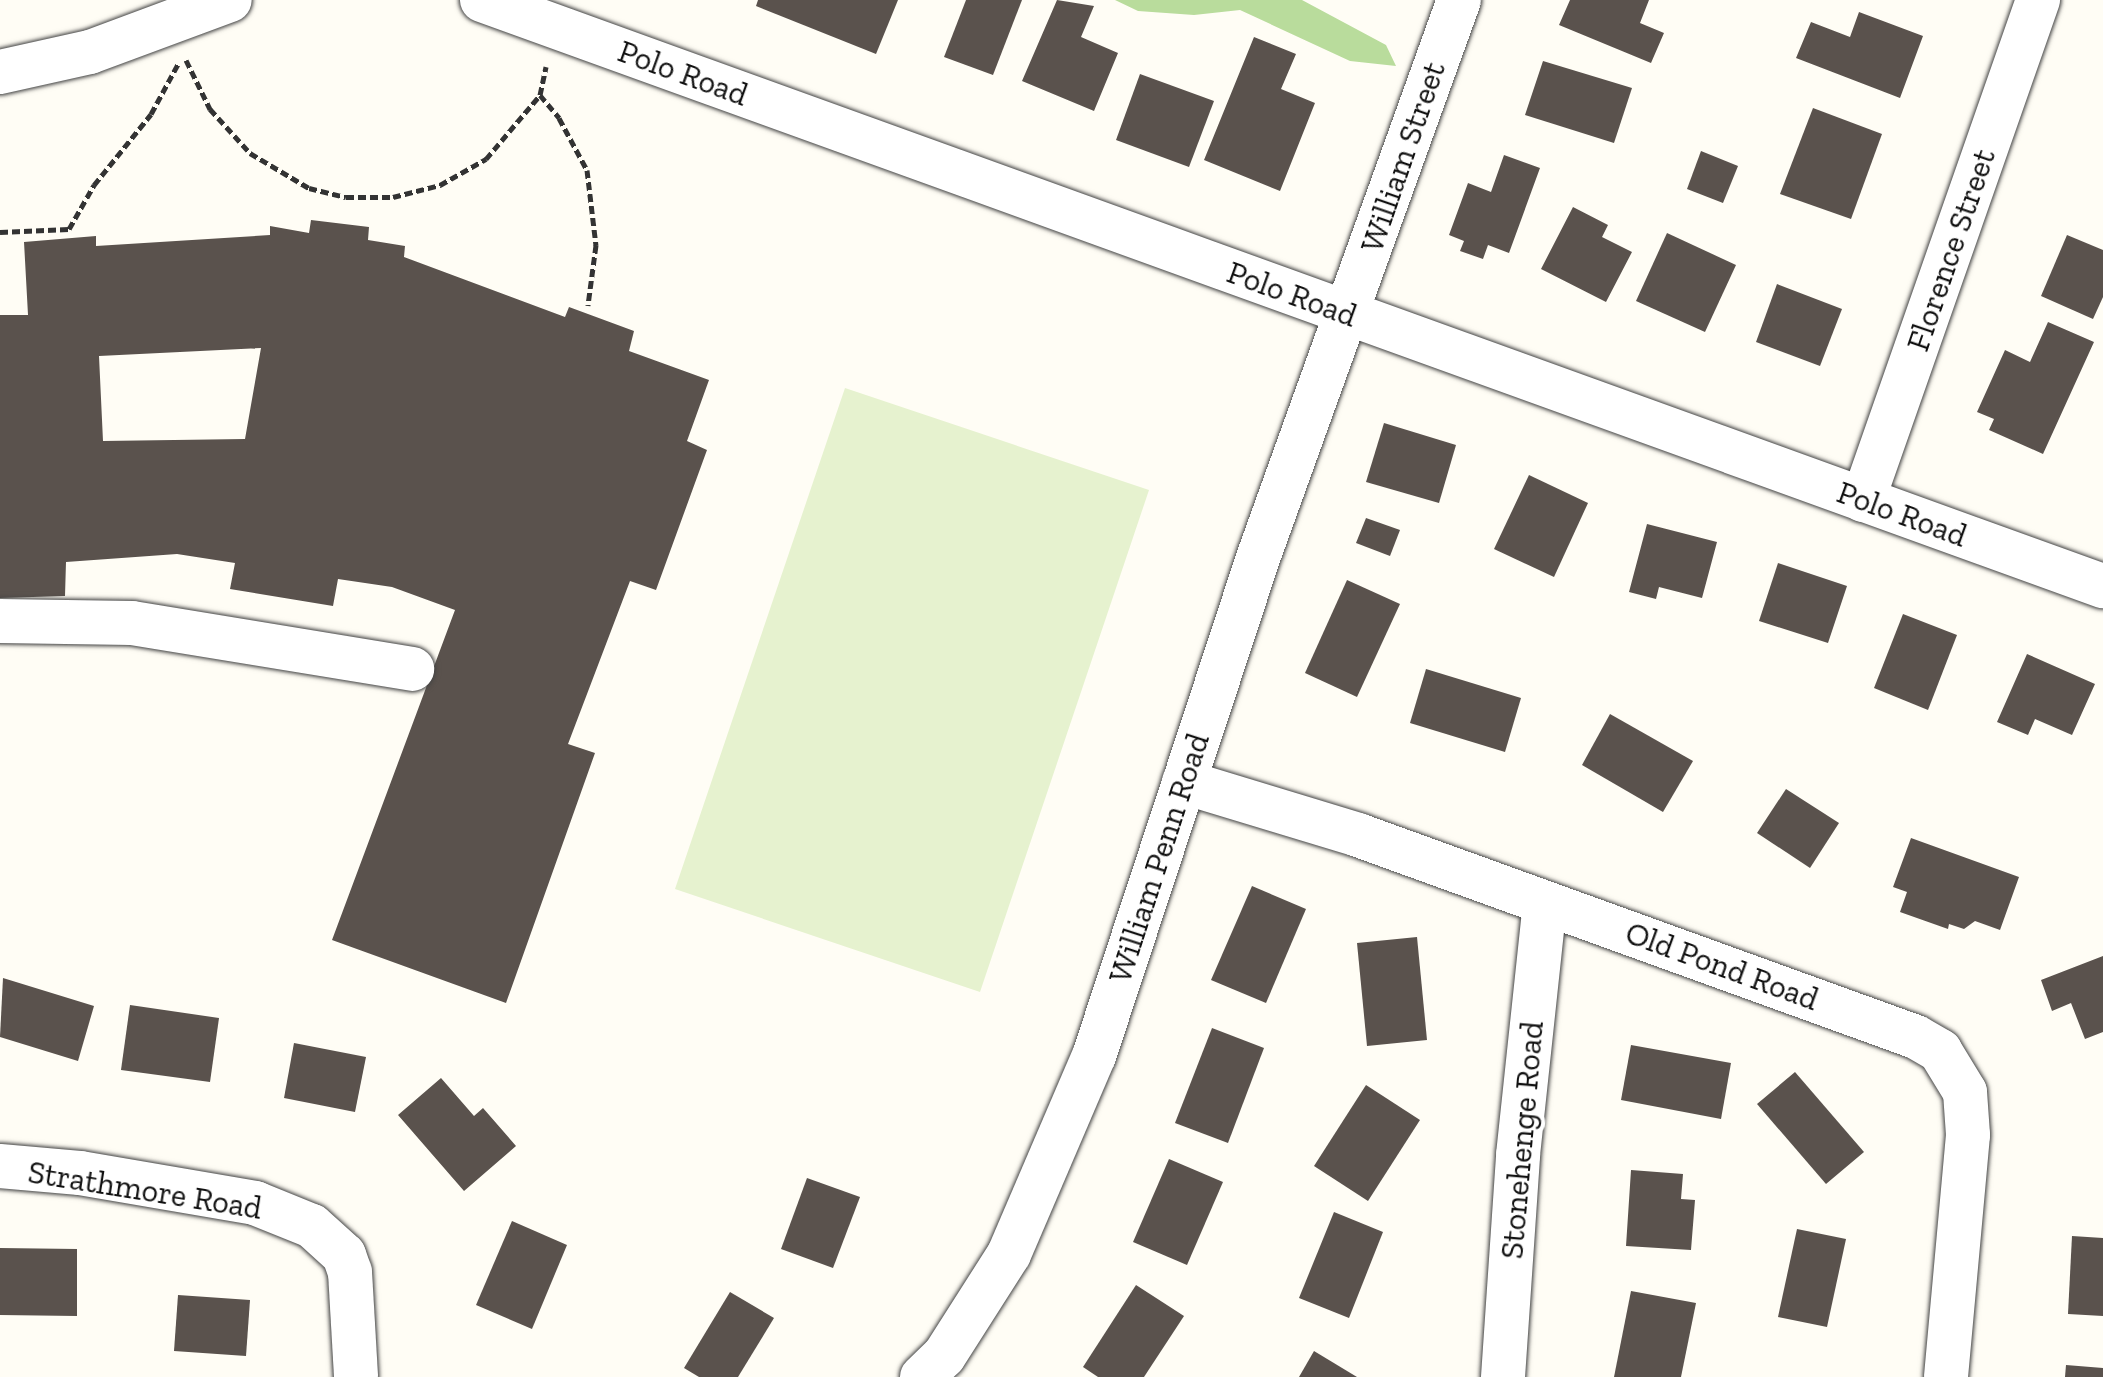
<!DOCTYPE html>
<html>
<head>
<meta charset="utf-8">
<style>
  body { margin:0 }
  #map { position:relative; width:2103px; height:1377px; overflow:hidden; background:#fffdf5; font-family:"Zilla Slab",serif }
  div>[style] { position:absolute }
  .forest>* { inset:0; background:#b9dc9c }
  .pitch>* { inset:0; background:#e6f2cf }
  .building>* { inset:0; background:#5a524d }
  .path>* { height:5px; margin-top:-2.5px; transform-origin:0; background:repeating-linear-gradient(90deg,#333 0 8px,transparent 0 12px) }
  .roads { filter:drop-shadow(0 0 2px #444) drop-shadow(0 0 2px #444) }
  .minor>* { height:44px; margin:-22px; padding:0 22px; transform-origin:22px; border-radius:22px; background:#fff }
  span { translate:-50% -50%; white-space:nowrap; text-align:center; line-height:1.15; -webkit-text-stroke:8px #fff; paint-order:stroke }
  .street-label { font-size:32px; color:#111 }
</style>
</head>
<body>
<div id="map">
  <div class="forest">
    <div style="clip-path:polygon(1115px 0,1302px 0,1386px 45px,1396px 66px,1350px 61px,1240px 10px,1194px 15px,1138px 11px)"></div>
  </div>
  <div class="pitch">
    <div style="clip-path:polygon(845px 388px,1149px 490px,980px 992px,675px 889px)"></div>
  </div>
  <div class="building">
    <div style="clip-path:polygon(758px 0,898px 0,876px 54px,756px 6px)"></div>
    <div style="clip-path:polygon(966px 0,1022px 0,993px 75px,944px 57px)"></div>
    <div style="clip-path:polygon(1057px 0,1094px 6px,1081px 37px,1118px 53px,1094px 111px,1022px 81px)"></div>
    <div style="clip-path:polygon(1570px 0,1649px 0,1640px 23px,1664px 33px,1651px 63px,1559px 25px)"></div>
    <div style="clip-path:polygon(1859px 12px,1923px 36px,1900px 98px,1796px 58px,1811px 22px,1850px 37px)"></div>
    <div style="clip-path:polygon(1254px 37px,1296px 54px,1281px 89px,1315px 103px,1280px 191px,1204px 160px)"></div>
    <div style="clip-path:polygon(1543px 61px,1632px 88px,1614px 143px,1525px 115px)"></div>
    <div style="clip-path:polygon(1140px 74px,1214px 101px,1189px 167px,1116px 140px)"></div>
    <div style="clip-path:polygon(1813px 108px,1882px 134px,1851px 219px,1780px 194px)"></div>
    <div style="clip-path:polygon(1701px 151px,1738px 166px,1723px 203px,1687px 189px)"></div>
    <div style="clip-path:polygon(1504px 155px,1540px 168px,1509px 253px,1488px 245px,1483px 259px,1460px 251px,1464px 241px,1449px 235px,1468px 183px,1491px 192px)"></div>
    <div style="clip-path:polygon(1573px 207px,1608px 225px,1602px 237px,1632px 252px,1606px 302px,1541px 269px)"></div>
    <div style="clip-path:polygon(evenodd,311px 220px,369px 227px,368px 240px,405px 246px,404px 257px,565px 317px,569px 307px,634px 331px,629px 351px,709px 380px,687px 441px,707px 450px,656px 590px,630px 581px,568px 744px,595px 753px,506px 1003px,332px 940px,455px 610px,392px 587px,338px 579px,333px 606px,230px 589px,235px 563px,177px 554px,66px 562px,65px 596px,0 598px,0 315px,28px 315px,24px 242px,96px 236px,96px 246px,270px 235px,270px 226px,309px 233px,311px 220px,261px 348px,245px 439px,103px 441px,99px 356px,261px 348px)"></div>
    <div style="clip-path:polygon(1667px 233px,1736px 265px,1705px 332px,1636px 301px)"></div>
    <div style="clip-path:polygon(2067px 235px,2103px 250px,2103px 297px,2093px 319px,2041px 296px)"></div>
    <div style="clip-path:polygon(1777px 284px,1842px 309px,1820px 366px,1756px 342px)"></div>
    <div style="clip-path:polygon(2048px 322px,2094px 342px,2043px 454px,1989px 430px,1994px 419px,1977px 412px,2005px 350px,2030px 362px)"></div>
    <div style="clip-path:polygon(1384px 423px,1456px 445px,1439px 503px,1366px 482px)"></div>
    <div style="clip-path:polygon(1529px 475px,1588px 503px,1554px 577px,1494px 549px)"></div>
    <div style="clip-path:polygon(1366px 518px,1400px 530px,1390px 556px,1356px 543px)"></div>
    <div style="clip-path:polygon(1647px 524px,1717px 542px,1702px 598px,1659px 587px,1656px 599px,1629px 592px)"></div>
    <div style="clip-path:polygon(1778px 563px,1847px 586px,1828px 643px,1759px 621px)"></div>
    <div style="clip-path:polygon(1347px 580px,1400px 604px,1357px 697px,1305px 673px)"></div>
    <div style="clip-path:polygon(1903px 614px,1957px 635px,1928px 710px,1874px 688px)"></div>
    <div style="clip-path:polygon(2027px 654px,2095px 684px,2072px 735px,2035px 719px,2028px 735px,1997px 722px)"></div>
    <div style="clip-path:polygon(1426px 669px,1521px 698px,1505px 752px,1410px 723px)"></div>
    <div style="clip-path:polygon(1610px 714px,1693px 761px,1663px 812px,1582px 765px)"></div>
    <div style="clip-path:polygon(1786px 789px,1839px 823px,1810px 868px,1757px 833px)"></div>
    <div style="clip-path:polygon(1911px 838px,2019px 877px,2000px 930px,1975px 921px,1964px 929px,1949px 924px,1948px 929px,1900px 912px,1907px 892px,1893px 887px)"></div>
    <div style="clip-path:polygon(1252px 886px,1306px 909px,1266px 1003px,1211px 980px)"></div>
    <div style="clip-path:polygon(1417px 937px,1427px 1040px,1367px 1046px,1357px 943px)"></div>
    <div style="clip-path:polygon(2103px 956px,2103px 1032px,2085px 1039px,2071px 1003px,2052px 1011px,2041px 980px)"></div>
    <div style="clip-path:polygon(3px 978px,94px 1006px,78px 1061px,0 1037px)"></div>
    <div style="clip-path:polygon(130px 1005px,219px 1018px,210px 1082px,121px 1070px)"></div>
    <div style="clip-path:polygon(1212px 1028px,1264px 1048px,1228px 1143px,1175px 1123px)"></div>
    <div style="clip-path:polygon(294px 1043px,366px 1057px,355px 1112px,284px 1098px)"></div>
    <div style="clip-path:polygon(1631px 1045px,1731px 1063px,1721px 1119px,1621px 1100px)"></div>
    <div style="clip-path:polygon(1795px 1072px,1864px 1152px,1826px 1184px,1757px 1104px)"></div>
    <div style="clip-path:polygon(441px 1078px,474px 1116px,483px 1108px,516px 1146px,464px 1191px,398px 1115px)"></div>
    <div style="clip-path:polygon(1366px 1085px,1420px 1120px,1368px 1201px,1314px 1166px)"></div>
    <div style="clip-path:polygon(1169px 1159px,1223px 1182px,1187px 1265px,1133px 1242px)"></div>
    <div style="clip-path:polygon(1631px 1170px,1683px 1174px,1681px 1199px,1695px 1200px,1691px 1250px,1626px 1246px)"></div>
    <div style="clip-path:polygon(807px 1178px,860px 1197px,833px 1268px,781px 1249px)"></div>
    <div style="clip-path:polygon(1334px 1212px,1383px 1232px,1349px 1318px,1299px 1298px)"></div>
    <div style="clip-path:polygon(512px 1221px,567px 1245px,532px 1329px,476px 1305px)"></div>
    <div style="clip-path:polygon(1797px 1229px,1846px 1239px,1827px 1327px,1778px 1317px)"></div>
    <div style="clip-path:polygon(2072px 1236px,2103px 1238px,2103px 1316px,2068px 1314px)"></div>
    <div style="clip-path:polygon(0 1248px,77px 1249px,77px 1316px,0 1315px)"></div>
    <div style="clip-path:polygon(1136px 1285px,1184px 1316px,1144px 1377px,1098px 1377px,1083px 1367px)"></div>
    <div style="clip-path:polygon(1631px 1291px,1696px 1303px,1681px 1377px,1614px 1377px)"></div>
    <div style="clip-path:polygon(730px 1292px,774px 1318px,738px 1377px,699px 1377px,684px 1368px)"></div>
    <div style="clip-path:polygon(178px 1295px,250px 1300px,246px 1356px,174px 1351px)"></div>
    <div style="clip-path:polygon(1314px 1351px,1357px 1377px,1299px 1377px)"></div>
    <div style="clip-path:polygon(2066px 1365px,2103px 1368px,2103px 1377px,2065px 1377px)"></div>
  </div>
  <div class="path">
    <div style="left:186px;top:60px;width:55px;rotate:63.9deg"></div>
    <div style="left:210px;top:109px;width:59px;rotate:47.7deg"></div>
    <div style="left:250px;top:153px;width:69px;rotate:30.7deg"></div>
    <div style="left:309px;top:188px;width:38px;rotate:14deg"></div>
    <div style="left:346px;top:197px;width:47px"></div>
    <div style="left:393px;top:197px;width:49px;rotate:-14.3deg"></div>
    <div style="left:440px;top:185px;width:53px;rotate:-29.5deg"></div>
    <div style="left:486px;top:159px;width:84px;rotate:-49.8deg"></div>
    <div style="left:540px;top:95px;width:29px;rotate:-78deg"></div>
    <div style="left:540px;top:95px;width:30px;rotate:50deg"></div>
    <div style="left:559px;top:118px;width:59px;rotate:61.7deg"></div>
    <div style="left:587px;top:170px;width:76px;rotate:83.2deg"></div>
    <div style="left:596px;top:245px;width:61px;rotate:97.6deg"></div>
    <div style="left:0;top:232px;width:69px;rotate:-2.5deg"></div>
    <div style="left:69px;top:229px;width:51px;rotate:-60.4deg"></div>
    <div style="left:94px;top:185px;width:91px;rotate:-51.2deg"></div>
    <div style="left:151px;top:114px;width:57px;rotate:-61.6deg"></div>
  </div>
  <div class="roads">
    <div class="minor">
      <div style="left:482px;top:0;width:1724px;rotate:19.88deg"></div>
      <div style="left:0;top:72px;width:92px;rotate:-12.5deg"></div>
      <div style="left:90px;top:52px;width:149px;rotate:-20.4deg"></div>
      <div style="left:1863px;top:500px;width:530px;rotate:-70.71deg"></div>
      <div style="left:0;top:621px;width:132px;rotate:0.9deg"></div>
      <div style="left:132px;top:623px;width:284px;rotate:9.3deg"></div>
      <div style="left:1184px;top:782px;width:182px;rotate:16.9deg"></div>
      <div style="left:1358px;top:835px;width:593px;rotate:19.9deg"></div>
      <div style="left:1916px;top:1037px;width:28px;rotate:30deg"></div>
      <div style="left:1940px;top:1051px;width:48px;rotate:58.6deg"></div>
      <div style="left:1965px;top:1092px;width:43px;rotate:86deg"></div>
      <div style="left:1968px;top:1135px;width:243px;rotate:95.2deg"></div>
      <div style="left:0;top:1166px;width:80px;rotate:5deg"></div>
      <div style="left:80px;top:1173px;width:178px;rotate:9.7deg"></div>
      <div style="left:255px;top:1203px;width:61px;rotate:22deg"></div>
      <div style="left:312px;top:1226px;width:43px;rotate:42.2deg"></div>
      <div style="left:344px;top:1255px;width:18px;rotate:71deg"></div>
      <div style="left:350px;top:1272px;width:105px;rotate:86.7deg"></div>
      <div style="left:922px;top:1377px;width:30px;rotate:-44deg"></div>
      <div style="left:944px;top:1356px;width:121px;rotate:-57.5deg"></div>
      <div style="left:1009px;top:1254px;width:215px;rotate:-66.8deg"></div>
      <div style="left:1094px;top:1056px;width:524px;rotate:-71.77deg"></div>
      <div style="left:1258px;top:558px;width:593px;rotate:-70.19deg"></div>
      <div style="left:1503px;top:1377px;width:223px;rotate:-86.1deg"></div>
      <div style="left:1518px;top:1155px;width:253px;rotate:-83.9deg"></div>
    </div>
  </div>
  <div class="street-label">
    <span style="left:683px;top:73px;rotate:20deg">Polo Road</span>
    <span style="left:1403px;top:157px;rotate:-71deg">William Street</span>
    <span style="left:1951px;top:250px;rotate:-71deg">Florence Street</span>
    <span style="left:1292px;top:294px;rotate:20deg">Polo Road</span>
    <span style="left:1902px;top:514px;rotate:20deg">Polo Road</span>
    <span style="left:1159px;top:858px;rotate:-72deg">William Penn Road</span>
    <span style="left:1722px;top:966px;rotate:20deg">Old Pond Road</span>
    <span style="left:1522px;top:1140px;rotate:-85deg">Stonehenge Road</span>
    <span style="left:145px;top:1190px;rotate:9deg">Strathmore Road</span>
  </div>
</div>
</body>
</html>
